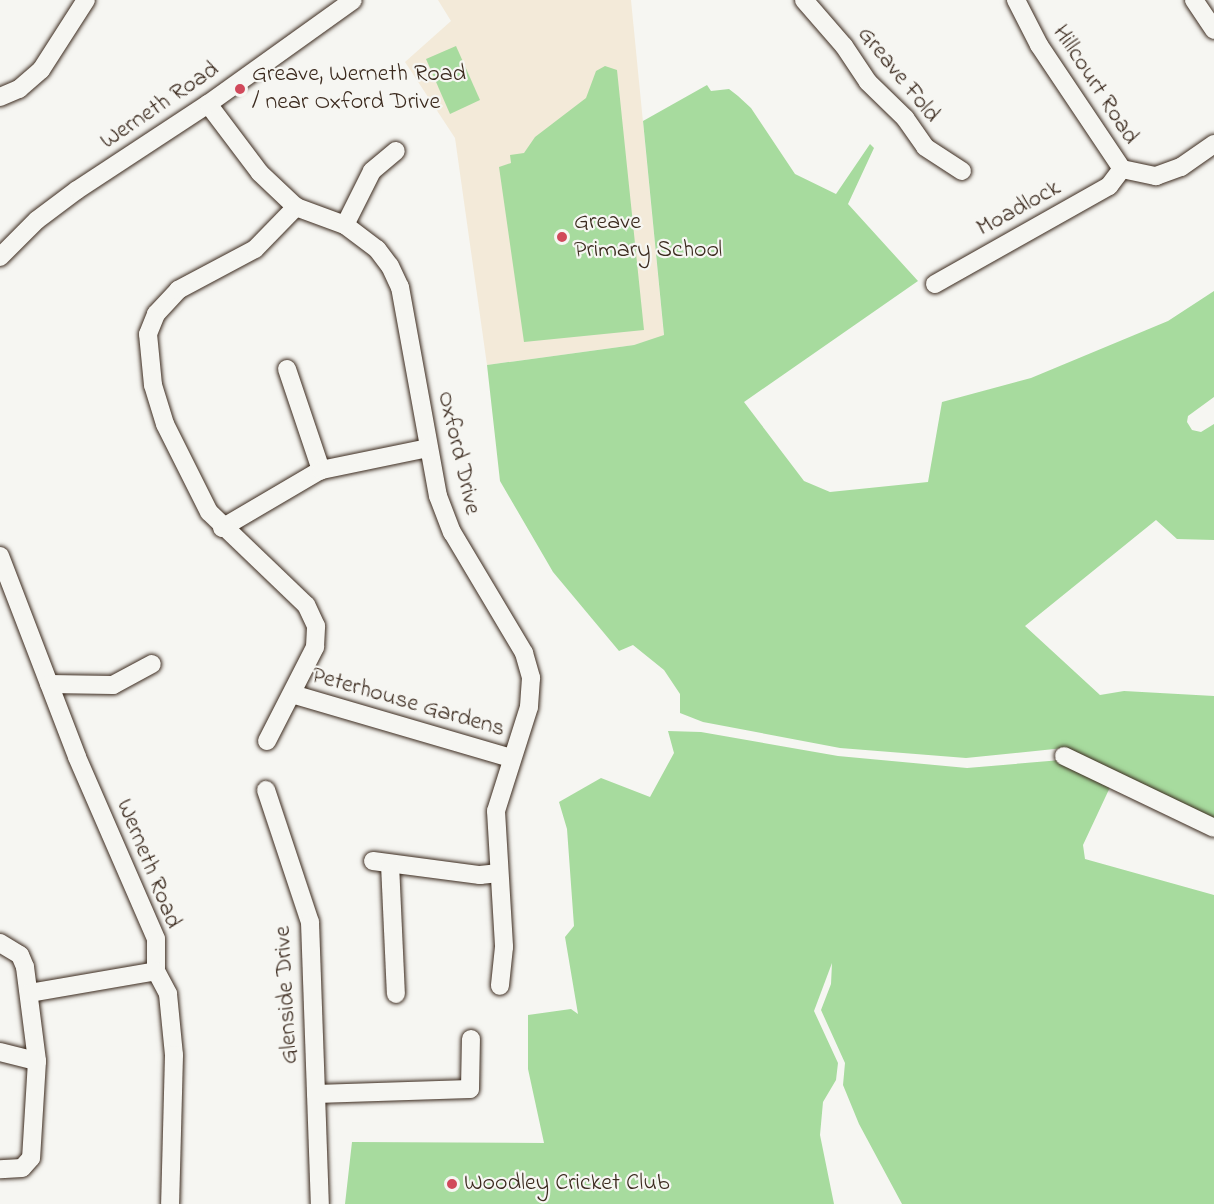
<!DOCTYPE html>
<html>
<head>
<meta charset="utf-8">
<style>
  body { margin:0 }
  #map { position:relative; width:1214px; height:1204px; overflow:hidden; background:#f6f6f2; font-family:"Indie Flower",sans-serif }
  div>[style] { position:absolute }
  .built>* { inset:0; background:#f3ead9 }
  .green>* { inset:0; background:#a7db9e }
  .roads { filter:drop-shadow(0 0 2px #3b2a1e) drop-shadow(0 0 2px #3b2a1e) }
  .minor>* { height:18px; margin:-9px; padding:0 9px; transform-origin:9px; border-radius:9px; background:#f6f6f2 }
  .dots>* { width:16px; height:16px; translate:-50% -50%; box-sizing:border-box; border:3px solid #f6f6f2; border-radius:50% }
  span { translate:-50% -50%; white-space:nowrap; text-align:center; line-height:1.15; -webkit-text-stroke:4.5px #f6f6f2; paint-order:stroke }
  .poi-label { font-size:24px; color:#3b2a1e }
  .left { translate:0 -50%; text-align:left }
  .street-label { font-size:24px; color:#3b2a1e }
</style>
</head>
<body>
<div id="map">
  <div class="built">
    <div style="clip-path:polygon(438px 0,631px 0,664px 336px,634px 345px,487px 365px,455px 138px,405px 62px,451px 21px)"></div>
  </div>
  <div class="green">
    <div style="clip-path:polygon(456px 46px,480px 100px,450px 114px,426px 59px)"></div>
    <div style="clip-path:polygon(605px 66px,617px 70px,644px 330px,524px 342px,499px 167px,511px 163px,510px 155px,524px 153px,535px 137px,586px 98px,596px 71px)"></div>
    <div style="clip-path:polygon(707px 85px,711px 91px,729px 89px,738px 96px,751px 108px,795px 174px,836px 194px,870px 144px,874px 148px,848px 204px,918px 281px,744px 402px,804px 481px,830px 492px,928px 482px,942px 402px,1031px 378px,1168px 321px,1214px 291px,1214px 397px,1188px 416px,1187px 422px,1192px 430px,1201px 432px,1214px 424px,1214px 540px,1177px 539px,1156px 520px,1025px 626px,1100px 695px,1124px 691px,1214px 696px,1214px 823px,1064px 748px,966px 758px,840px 748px,703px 722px,680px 713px,680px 694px,664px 670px,633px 645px,619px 651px,553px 572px,500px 481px,487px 365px,634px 345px,664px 335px,643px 121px)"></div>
    <div style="clip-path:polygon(668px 731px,701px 732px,838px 756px,967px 768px,1061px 760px,1112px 783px,1083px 845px,1085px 859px,1214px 895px,1214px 1204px,902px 1204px,859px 1124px,843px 1085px,845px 1063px,821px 1010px,831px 984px,832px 963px,814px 1011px,838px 1063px,836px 1080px,823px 1102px,820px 1135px,834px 1204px,345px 1204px,352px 1142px,544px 1143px,528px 1069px,528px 1015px,571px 1009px,578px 1014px,565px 937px,574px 926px,567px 829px,559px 802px,601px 778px,650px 797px,674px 753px)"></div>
  </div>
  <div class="roads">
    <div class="minor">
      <div style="left:804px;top:0;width:61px;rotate:49deg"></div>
      <div style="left:844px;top:46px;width:43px;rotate:56.3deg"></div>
      <div style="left:868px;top:82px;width:52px;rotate:44.2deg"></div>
      <div style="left:905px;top:118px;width:35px;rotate:55deg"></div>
      <div style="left:925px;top:147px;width:44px;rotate:33deg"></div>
      <div style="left:1016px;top:0;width:51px;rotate:62.9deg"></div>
      <div style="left:1039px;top:45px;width:149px;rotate:56.2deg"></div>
      <div style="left:1122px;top:169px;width:35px;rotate:12deg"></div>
      <div style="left:1156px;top:176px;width:27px;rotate:-20deg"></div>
      <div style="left:1181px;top:167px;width:40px;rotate:-34.9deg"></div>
      <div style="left:1194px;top:0;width:36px;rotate:56deg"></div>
      <div style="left:0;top:97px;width:21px;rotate:-23deg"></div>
      <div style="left:19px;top:89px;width:29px;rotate:-41deg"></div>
      <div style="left:41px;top:70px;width:83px;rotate:-57.3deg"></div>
      <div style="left:208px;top:104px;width:86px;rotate:53deg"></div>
      <div style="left:260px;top:173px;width:50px;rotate:43.4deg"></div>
      <div style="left:296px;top:207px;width:52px;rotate:20.2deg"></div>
      <div style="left:345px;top:225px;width:40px;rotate:37deg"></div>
      <div style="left:377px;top:249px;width:21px;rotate:53deg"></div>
      <div style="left:390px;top:266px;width:23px;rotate:65deg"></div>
      <div style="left:400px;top:287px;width:212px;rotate:79.7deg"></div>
      <div style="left:438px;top:496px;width:39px;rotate:69deg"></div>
      <div style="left:452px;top:532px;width:141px;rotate:59.2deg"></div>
      <div style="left:524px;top:653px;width:26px;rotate:74deg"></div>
      <div style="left:531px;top:678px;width:29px;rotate:94deg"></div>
      <div style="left:529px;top:707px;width:109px;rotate:107.6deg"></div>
      <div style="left:496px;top:811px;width:136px;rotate:86.6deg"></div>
      <div style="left:504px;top:947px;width:39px;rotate:96deg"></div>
      <div style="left:345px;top:225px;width:60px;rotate:-63.4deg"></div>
      <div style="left:372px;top:171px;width:31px;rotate:-40deg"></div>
      <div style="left:0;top:257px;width:52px;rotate:-45deg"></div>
      <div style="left:37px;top:220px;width:50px;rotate:-36.9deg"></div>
      <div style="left:77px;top:190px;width:157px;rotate:-33.3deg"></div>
      <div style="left:208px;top:104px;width:178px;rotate:-35.6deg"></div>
      <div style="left:935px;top:284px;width:200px;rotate:-29.4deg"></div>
      <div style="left:1109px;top:186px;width:21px;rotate:-53deg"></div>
      <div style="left:287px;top:369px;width:107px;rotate:71.4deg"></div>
      <div style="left:222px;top:528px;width:115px;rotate:-30.4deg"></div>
      <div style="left:321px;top:470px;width:109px;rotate:-11.6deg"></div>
      <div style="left:0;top:556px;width:215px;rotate:69deg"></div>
      <div style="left:77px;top:757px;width:198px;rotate:66.5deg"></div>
      <div style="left:156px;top:939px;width:32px;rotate:90deg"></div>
      <div style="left:156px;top:971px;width:26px;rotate:62deg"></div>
      <div style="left:168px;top:994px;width:61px;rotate:84.4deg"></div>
      <div style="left:174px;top:1055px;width:149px;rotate:91.5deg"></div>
      <div style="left:49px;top:684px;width:64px;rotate:0.9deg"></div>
      <div style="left:113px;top:685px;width:44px;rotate:-28.3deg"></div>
      <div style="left:292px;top:694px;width:228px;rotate:16.3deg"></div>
      <div style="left:267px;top:741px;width:106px;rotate:-62.9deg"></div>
      <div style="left:315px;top:647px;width:21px;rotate:-87deg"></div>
      <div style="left:316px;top:626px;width:23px;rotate:-115deg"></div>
      <div style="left:306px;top:605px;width:134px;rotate:-136.2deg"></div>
      <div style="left:209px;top:512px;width:98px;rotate:-116.6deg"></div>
      <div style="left:165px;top:424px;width:41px;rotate:-107.1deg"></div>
      <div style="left:153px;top:385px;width:51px;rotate:-95.6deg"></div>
      <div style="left:148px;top:334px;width:22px;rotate:-68deg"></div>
      <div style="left:156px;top:314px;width:33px;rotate:-47deg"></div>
      <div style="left:178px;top:290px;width:87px;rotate:-28deg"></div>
      <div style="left:255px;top:249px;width:59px;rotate:-45.7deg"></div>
      <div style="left:1064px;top:756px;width:166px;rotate:25.6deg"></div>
      <div style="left:266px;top:790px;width:139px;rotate:71.6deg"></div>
      <div style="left:310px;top:922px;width:282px;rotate:88deg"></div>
      <div style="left:373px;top:861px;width:108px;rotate:7.5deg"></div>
      <div style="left:480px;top:875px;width:19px;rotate:-6deg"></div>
      <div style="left:390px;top:864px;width:130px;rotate:87.4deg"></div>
      <div style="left:0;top:943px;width:23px;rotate:31deg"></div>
      <div style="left:20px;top:955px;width:13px;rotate:67deg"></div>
      <div style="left:25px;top:967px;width:95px;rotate:82.7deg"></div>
      <div style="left:37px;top:1061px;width:97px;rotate:93.5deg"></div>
      <div style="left:31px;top:1158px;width:13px;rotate:132deg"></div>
      <div style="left:22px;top:1168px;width:22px;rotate:177deg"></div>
      <div style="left:29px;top:993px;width:129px;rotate:-9.8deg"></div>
      <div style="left:0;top:1052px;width:38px;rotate:14deg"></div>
      <div style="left:316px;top:1094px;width:154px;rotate:-1.9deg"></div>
      <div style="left:470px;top:1089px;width:50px;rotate:-88.9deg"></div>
    </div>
  </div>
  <div class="dots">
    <div style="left:240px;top:89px;background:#d1495b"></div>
    <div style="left:562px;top:237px;background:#d1495b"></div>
    <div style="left:452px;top:1184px;background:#d1495b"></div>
  </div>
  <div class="poi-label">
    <span class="left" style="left:252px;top:89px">Greave, Werneth Road<br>/ near Oxford Drive</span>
    <span class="left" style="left:574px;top:237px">Greave<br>Primary School</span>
    <span class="left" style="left:464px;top:1184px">Woodley Cricket Club</span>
  </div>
  <div class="street-label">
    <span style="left:898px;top:75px;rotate:51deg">Greave Fold</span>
    <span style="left:1095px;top:85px;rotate:57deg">Hillcourt Road</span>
    <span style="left:160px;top:106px;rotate:-34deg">Werneth Road</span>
    <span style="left:1019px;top:209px;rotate:-29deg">Moadlock</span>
    <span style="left:458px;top:453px;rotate:77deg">Oxford Drive</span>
    <span style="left:408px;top:703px;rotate:16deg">Peterhouse Gardens</span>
    <span style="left:148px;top:864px;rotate:68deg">Werneth Road</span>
    <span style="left:287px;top:995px;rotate:-93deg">Glenside Drive</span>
  </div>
</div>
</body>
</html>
